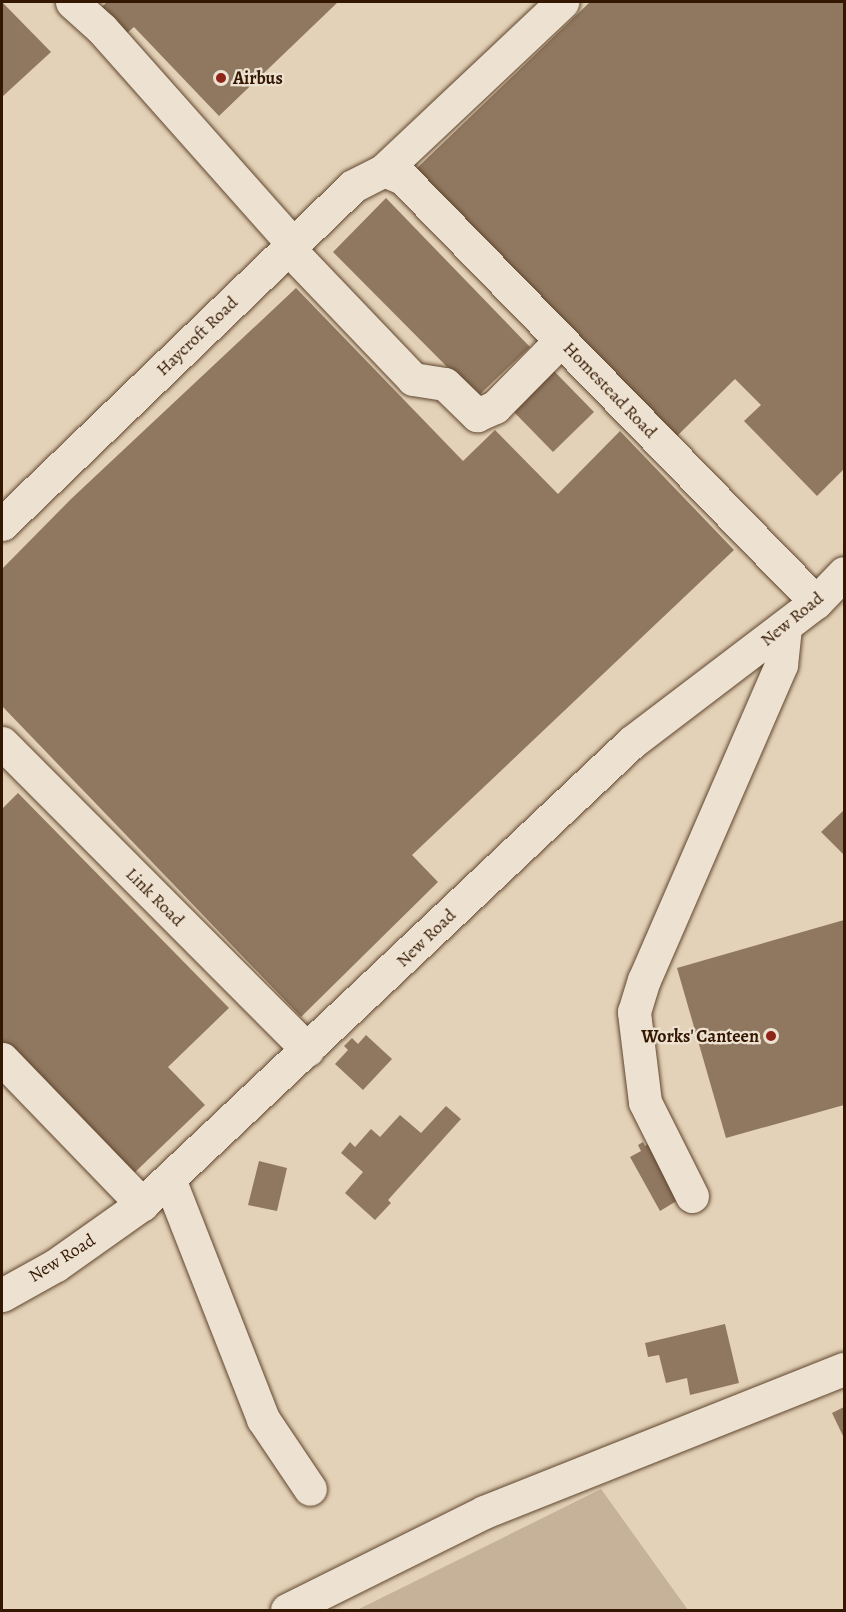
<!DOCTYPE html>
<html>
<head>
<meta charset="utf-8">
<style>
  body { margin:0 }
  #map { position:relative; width:846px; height:1612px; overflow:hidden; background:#e4d2b8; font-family:Alegreya,serif }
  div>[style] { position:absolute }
  .green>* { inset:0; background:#c6b299 }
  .building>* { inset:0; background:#907860 }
  .roads { filter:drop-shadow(0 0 2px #60462e) drop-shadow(0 0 2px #60462e) }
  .minor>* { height:33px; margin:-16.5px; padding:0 16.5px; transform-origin:16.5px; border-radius:16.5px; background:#ede2d1 }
  .dots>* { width:16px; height:16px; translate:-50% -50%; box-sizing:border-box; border:3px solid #ede2d1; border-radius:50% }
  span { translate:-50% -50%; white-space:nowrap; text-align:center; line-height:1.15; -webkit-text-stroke:4.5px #ede2d1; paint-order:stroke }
  .poi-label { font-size:18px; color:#341700; font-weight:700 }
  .left { translate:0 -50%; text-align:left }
  .right { translate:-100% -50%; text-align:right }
  .street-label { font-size:18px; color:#341700 }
  .frame { position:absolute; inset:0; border:3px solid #341700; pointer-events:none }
</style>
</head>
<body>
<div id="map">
  <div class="green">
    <div style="clip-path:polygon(601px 1489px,688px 1610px,357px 1610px)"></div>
  </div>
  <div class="building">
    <div style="clip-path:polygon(2px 2px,51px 52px,2px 97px)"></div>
    <div style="clip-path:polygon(107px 2px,338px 2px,219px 116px,134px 27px,120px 39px,95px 13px)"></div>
    <div style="clip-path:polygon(590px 2px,844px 2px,844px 469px,817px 496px,744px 421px,761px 405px,735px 379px,676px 437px,416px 169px)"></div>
    <div style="clip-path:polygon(386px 198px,530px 347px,477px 397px,333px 252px)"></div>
    <div style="clip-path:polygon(296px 288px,463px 461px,495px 430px,558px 494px,620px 431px,734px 550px,412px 855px,438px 882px,301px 1017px,2px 706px,2px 569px,71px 499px)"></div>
    <div style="clip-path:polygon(554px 371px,594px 412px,553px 452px,513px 411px)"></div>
    <div style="clip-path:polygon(18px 793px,229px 1008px,168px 1067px,205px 1105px,132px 1175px,2px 1041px,2px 809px)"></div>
    <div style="clip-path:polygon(844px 810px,844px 855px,821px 832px)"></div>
    <div style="clip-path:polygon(844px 920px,844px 1105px,726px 1138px,677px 968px)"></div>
    <div style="clip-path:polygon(366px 1035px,392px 1059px,363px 1090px,335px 1064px,348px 1050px,344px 1046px,352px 1038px,358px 1044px)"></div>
    <div style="clip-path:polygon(446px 1106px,461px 1119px,388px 1200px,391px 1203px,375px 1220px,345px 1193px,363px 1172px,341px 1153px,350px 1142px,355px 1147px,371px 1129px,380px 1137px,400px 1115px,421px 1133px)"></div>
    <div style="clip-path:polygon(643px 1142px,645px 1146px,648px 1144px,680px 1199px,660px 1211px,630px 1157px,641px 1151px,638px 1145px)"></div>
    <div style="clip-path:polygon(259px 1161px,287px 1168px,277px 1211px,248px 1205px)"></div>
    <div style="clip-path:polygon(725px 1324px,739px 1383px,690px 1395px,687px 1378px,666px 1383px,659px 1355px,648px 1357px,645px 1343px)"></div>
    <div style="clip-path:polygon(844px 1407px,844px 1438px,832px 1413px)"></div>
  </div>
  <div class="roads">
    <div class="minor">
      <div style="left:72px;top:2px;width:40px;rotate:42deg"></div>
      <div style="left:102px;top:29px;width:288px;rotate:48.4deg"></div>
      <div style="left:384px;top:170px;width:245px;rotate:-43.3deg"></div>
      <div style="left:288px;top:248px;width:181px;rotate:46.3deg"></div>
      <div style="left:413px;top:379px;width:32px;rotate:9deg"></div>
      <div style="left:445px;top:384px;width:45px;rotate:44.1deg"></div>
      <div style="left:477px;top:415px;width:20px;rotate:-24deg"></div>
      <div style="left:495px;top:407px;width:94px;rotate:-45.4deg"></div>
      <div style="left:2px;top:524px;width:487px;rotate:-43.9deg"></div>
      <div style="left:353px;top:186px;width:35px;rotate:-27deg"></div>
      <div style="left:384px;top:170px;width:21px;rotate:23deg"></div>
      <div style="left:403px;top:178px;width:592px;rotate:45.75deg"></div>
      <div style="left:2px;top:743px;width:433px;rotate:45.1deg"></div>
      <div style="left:2px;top:1059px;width:202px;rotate:46deg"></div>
      <div style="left:169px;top:1179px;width:258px;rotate:68.6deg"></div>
      <div style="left:263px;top:1419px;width:84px;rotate:56.1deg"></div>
      <div style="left:692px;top:1196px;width:105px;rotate:-116.6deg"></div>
      <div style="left:645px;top:1102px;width:91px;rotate:-97deg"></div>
      <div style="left:634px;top:1012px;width:34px;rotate:-73deg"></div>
      <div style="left:644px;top:980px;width:344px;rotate:-66.5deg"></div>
      <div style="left:781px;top:665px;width:39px;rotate:-84deg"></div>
      <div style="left:2px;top:1295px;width:62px;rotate:-29.1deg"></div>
      <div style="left:56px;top:1265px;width:105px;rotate:-35.3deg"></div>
      <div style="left:142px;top:1204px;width:673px;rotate:-43.32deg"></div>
      <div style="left:632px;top:742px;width:231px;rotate:-37.3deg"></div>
      <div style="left:816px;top:602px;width:40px;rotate:-46deg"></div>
      <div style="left:287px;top:1610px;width:220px;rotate:-26.4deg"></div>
      <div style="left:484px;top:1512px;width:387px;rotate:-21.7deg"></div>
    </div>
  </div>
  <div class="dots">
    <div style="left:221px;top:78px;background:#8f2418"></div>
    <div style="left:771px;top:1036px;background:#8f2418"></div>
  </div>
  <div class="poi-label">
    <span class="left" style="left:233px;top:78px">Airbus</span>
    <span class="right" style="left:759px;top:1036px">Works' Canteen</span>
  </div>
  <div class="street-label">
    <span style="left:197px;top:336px;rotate:-44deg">Haycroft Road</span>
    <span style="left:610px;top:390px;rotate:46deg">Homestead Road</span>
    <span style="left:792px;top:619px;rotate:-39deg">New Road</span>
    <span style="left:155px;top:897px;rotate:45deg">Link Road</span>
    <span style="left:426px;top:938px;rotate:-44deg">New Road</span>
    <span style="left:62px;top:1258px;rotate:-32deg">New Road</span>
  </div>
  <div class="frame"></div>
</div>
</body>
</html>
